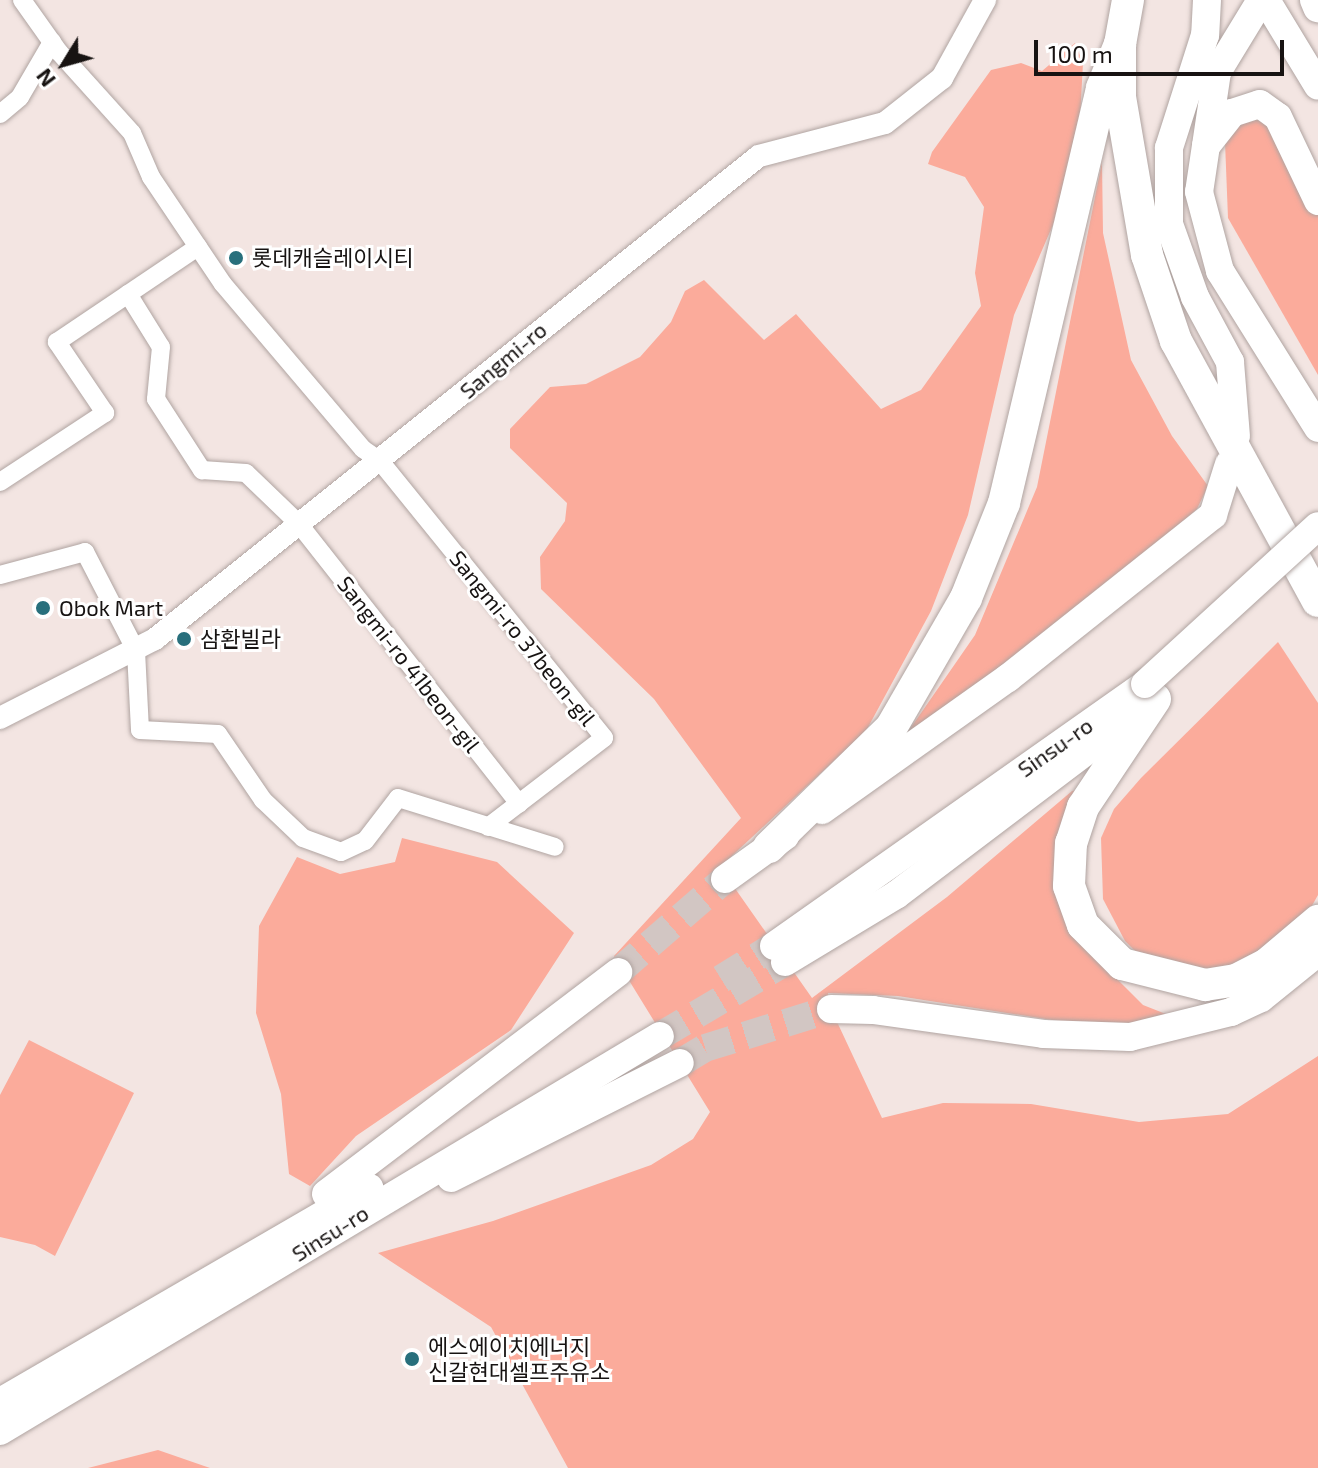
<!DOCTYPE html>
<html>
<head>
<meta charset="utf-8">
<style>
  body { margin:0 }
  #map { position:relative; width:1318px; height:1468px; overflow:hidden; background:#f3e5e2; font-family:"Exo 2","Noto Sans KR",sans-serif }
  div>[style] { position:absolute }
  .green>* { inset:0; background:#fbab9b }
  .primary-tunnel>* { height:28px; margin-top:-14px; transform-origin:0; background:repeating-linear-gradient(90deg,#d2c6c3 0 28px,transparent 0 42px) }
  .roads { filter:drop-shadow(0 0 2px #b0a4a1) drop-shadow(0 0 2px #b0a4a1) }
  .minor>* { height:18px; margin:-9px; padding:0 9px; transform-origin:9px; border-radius:9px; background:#fff }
  .tertiary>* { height:22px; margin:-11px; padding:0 11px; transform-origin:11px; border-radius:11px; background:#fff }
  .primary>* { height:28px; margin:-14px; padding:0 14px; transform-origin:14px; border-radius:14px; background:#fff }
  .trunk>* { height:30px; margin:-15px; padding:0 15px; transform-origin:15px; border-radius:15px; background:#fff }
  .motorway>* { height:32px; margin:-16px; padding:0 16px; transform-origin:16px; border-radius:16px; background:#fff }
  .bridges { filter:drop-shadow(0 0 2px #b0a4a1) drop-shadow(0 0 2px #b0a4a1) }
  .primary-bridge>* { height:28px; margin:-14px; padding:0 14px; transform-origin:14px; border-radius:14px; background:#fff }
  .dots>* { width:22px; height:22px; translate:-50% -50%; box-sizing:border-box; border:4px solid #fff; border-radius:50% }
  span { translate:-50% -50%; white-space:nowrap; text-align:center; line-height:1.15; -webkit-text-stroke:6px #fff; paint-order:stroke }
  .poi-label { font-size:22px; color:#171312 }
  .left { translate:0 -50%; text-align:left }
  .street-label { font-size:22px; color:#171312 }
  .north { position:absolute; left:24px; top:24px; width:80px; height:80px; -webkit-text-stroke:6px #fff; paint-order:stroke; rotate:233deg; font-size:22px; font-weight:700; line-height:32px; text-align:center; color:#171312 }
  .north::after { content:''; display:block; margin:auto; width:28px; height:36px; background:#171312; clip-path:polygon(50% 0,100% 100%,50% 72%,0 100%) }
  .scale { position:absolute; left:1034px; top:40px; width:250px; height:36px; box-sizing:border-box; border:4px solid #171312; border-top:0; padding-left:10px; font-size:24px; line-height:28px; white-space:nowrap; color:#171312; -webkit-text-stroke:6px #fff; paint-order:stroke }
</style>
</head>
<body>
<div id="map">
  <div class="green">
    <div style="clip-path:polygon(1075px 43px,1083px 63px,1079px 137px,1062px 204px,1014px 315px,968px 515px,931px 611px,866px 731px,720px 867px,812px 998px,947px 897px,1072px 791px,1085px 788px,1066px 844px,1095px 957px,1143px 1005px,1176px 1018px,1149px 1035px,898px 996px,828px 993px,831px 1009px,882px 1118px,943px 1103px,1031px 1104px,1139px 1122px,1228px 1114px,1318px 1056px,1318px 1468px,568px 1468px,491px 1327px,378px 1253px,493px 1221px,651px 1165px,693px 1139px,710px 1112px,614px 956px,741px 818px,654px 699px,541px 589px,540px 557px,565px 521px,567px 503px,510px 448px,510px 429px,550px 387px,586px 384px,640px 357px,671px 322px,685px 291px,704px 280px,764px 340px,796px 314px,881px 409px,921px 390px,981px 306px,975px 273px,984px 207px,965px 177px,928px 164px,932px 152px,991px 70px,1021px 63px,1042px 71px)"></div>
    <div style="clip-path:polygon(1267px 110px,1318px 205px,1318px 375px,1228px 218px,1225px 142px,1245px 116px)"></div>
    <div style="clip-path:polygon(1102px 162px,1103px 233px,1131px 360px,1172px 436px,1208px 486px,1197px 509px,1094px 600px,903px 739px,975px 635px,1037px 487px)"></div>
    <div style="clip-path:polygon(1278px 642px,1318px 703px,1318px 895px,1296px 934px,1242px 976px,1152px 968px,1125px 941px,1103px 899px,1101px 838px,1114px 809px,1141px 778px)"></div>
    <div style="clip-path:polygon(402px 838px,497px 862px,574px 933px,511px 1030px,356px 1136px,310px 1186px,289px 1174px,281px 1094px,256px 1013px,259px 926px,297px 857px,340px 874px,395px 862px)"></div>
    <div style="clip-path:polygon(29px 1040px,134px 1093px,55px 1256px,35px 1245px,0 1237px,0 1095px)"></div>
    <div style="clip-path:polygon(158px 1450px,210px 1468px,88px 1468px)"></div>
  </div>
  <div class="primary-tunnel">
    <div style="left:618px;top:972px;width:142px;rotate:-41deg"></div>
    <div style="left:721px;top:979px;width:62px;rotate:-31.9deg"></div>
    <div style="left:660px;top:1036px;width:145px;rotate:-30.6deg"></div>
    <div style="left:680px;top:1063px;width:29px;rotate:-31deg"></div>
    <div style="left:705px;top:1048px;width:132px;rotate:-17.2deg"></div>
  </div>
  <div class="roads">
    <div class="minor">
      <div style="left:22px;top:0;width:64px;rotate:54.6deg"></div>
      <div style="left:59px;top:52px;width:109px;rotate:48deg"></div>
      <div style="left:132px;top:133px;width:48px;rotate:66.6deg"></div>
      <div style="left:151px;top:177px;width:129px;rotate:56.1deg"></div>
      <div style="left:223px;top:284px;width:216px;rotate:49.7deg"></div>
      <div style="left:363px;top:449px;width:21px;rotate:35deg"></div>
      <div style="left:380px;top:461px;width:356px;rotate:51deg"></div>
      <div style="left:604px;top:738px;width:146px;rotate:142.5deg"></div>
      <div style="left:0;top:114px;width:26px;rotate:-40deg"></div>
      <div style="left:20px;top:97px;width:64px;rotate:-59.8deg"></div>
      <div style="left:128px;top:294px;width:62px;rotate:58.1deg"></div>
      <div style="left:161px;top:347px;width:52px;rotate:95.5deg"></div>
      <div style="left:156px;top:399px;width:85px;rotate:57.1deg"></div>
      <div style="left:202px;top:470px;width:44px;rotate:3.9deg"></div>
      <div style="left:246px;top:473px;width:74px;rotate:43.9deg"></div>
      <div style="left:299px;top:524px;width:356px;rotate:51.8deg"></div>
      <div style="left:0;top:482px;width:126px;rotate:-33.3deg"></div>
      <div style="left:105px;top:413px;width:86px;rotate:-124.1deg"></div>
      <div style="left:57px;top:342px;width:170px;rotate:-34deg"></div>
      <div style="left:0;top:575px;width:88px;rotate:-15.1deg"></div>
      <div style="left:85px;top:552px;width:111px;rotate:62.7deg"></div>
      <div style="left:136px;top:651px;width:79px;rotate:87.1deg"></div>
      <div style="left:140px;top:730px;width:78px;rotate:2.9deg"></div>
      <div style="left:218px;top:734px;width:80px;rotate:55.7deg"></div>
      <div style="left:263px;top:800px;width:55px;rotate:43.5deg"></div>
      <div style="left:303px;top:838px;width:40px;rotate:20.2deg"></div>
      <div style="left:341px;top:852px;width:26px;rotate:-25deg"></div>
      <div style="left:365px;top:841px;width:54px;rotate:-52.5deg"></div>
      <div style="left:398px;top:798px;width:164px;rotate:17.3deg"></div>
    </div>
    <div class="tertiary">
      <div style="left:0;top:718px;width:174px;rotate:-27deg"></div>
      <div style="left:155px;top:639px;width:773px;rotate:-38.65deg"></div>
      <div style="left:759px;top:156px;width:130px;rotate:-14.7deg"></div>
      <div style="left:885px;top:123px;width:73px;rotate:-38.3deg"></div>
      <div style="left:942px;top:78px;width:89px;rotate:-61.1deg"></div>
    </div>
    <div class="primary">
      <div style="left:1207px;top:0;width:35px;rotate:93deg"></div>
      <div style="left:1205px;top:35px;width:119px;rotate:107.7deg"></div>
      <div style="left:1169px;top:148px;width:76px;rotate:90deg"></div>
      <div style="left:1169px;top:224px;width:77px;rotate:70.4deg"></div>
      <div style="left:1195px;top:297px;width:74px;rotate:61.7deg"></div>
      <div style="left:1230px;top:362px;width:74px;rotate:85.4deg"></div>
      <div style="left:1261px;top:0;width:84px;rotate:121.4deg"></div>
      <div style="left:1217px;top:72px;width:121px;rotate:98.5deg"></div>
      <div style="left:1199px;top:192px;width:82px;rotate:75.1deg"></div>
      <div style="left:1220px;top:271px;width:185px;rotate:58deg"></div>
      <div style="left:1266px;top:0;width:100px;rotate:58.8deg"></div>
      <div style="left:1206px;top:146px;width:42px;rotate:-51.8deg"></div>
      <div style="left:1232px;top:113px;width:29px;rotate:-18deg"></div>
      <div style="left:1260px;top:104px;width:22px;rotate:36deg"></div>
      <div style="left:1278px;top:117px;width:93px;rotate:64.5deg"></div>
      <div style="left:822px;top:810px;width:228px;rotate:-35.4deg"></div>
      <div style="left:1008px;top:678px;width:262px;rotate:-38.5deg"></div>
      <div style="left:1213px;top:515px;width:53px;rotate:-72.6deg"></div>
      <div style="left:725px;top:879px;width:74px;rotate:-35.6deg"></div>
      <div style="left:774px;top:946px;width:453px;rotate:-35.2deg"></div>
      <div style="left:785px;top:962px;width:130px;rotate:-31.1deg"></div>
      <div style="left:896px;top:895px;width:313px;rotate:-37.1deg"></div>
      <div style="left:831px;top:1009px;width:42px;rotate:1.4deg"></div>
      <div style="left:873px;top:1010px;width:172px;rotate:8deg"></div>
      <div style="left:1043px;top:1034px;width:87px;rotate:2deg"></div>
      <div style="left:1130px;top:1037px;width:104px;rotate:-13.9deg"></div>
      <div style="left:1231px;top:1012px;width:33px;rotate:-25deg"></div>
      <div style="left:1261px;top:998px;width:73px;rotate:-38.9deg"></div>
      <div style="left:451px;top:1178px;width:256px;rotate:-26.7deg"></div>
      <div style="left:326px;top:1194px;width:367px;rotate:-37.2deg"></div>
      <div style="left:0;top:1402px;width:427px;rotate:-30.1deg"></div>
      <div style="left:0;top:1431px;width:769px;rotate:-30.9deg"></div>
    </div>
    <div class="trunk">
      <div style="left:1315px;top:0;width:8px;rotate:67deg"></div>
    </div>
    <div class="motorway">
      <div style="left:1128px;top:0;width:45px;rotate:100.3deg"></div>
      <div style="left:1120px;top:44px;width:53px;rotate:90deg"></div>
      <div style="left:1120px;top:97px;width:160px;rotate:80.3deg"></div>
      <div style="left:1147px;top:255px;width:91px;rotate:71.4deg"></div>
      <div style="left:1176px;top:341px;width:296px;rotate:61.4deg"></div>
      <div style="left:1155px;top:699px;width:130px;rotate:123.7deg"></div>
      <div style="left:1083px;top:807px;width:38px;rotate:108deg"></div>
      <div style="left:1071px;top:843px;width:43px;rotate:92.7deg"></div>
      <div style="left:1069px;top:886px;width:41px;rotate:70.3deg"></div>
      <div style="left:1083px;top:925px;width:55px;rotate:45deg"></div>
      <div style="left:1122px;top:964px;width:86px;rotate:14.2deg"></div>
      <div style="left:1205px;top:985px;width:31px;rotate:-9deg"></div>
      <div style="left:1236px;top:980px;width:35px;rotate:-27deg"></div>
      <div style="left:1267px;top:964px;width:67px;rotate:-40.1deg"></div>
      <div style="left:769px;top:847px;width:170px;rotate:-44.3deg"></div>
      <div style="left:891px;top:728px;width:150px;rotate:-60deg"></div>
      <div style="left:966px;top:598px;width:102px;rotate:-68.2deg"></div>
      <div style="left:1004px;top:503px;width:426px;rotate:-76.7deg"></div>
      <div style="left:1102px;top:88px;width:48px;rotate:-67.8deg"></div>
    </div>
  </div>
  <div class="bridges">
    <div class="primary-bridge">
      <div style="left:1145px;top:684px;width:234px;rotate:-42.4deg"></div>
    </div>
  </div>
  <div class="dots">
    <div style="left:236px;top:258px;background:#286f7c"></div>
    <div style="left:43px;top:608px;background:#286f7c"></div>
    <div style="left:184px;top:639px;background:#286f7c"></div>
    <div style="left:412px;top:1359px;background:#286f7c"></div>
  </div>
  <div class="poi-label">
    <span class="left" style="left:252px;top:258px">롯데캐슬레이시티</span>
    <span class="left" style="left:59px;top:608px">Obok Mart</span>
    <span class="left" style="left:200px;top:639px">삼환빌라</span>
    <span class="left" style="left:428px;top:1359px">에스에이치에너지<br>신갈현대셀프주유소</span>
  </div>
  <div class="street-label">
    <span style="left:503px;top:360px;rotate:-40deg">Sangmi-ro</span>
    <span style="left:523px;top:638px;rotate:51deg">Sangmi-ro 37beon-gil</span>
    <span style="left:409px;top:664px;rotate:52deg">Sangmi-ro 41beon-gil</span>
    <span style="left:1055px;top:747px;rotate:-35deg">Sinsu-ro</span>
    <span style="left:330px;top:1233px;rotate:-32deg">Sinsu-ro</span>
  </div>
  <div class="north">N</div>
  <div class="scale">100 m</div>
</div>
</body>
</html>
